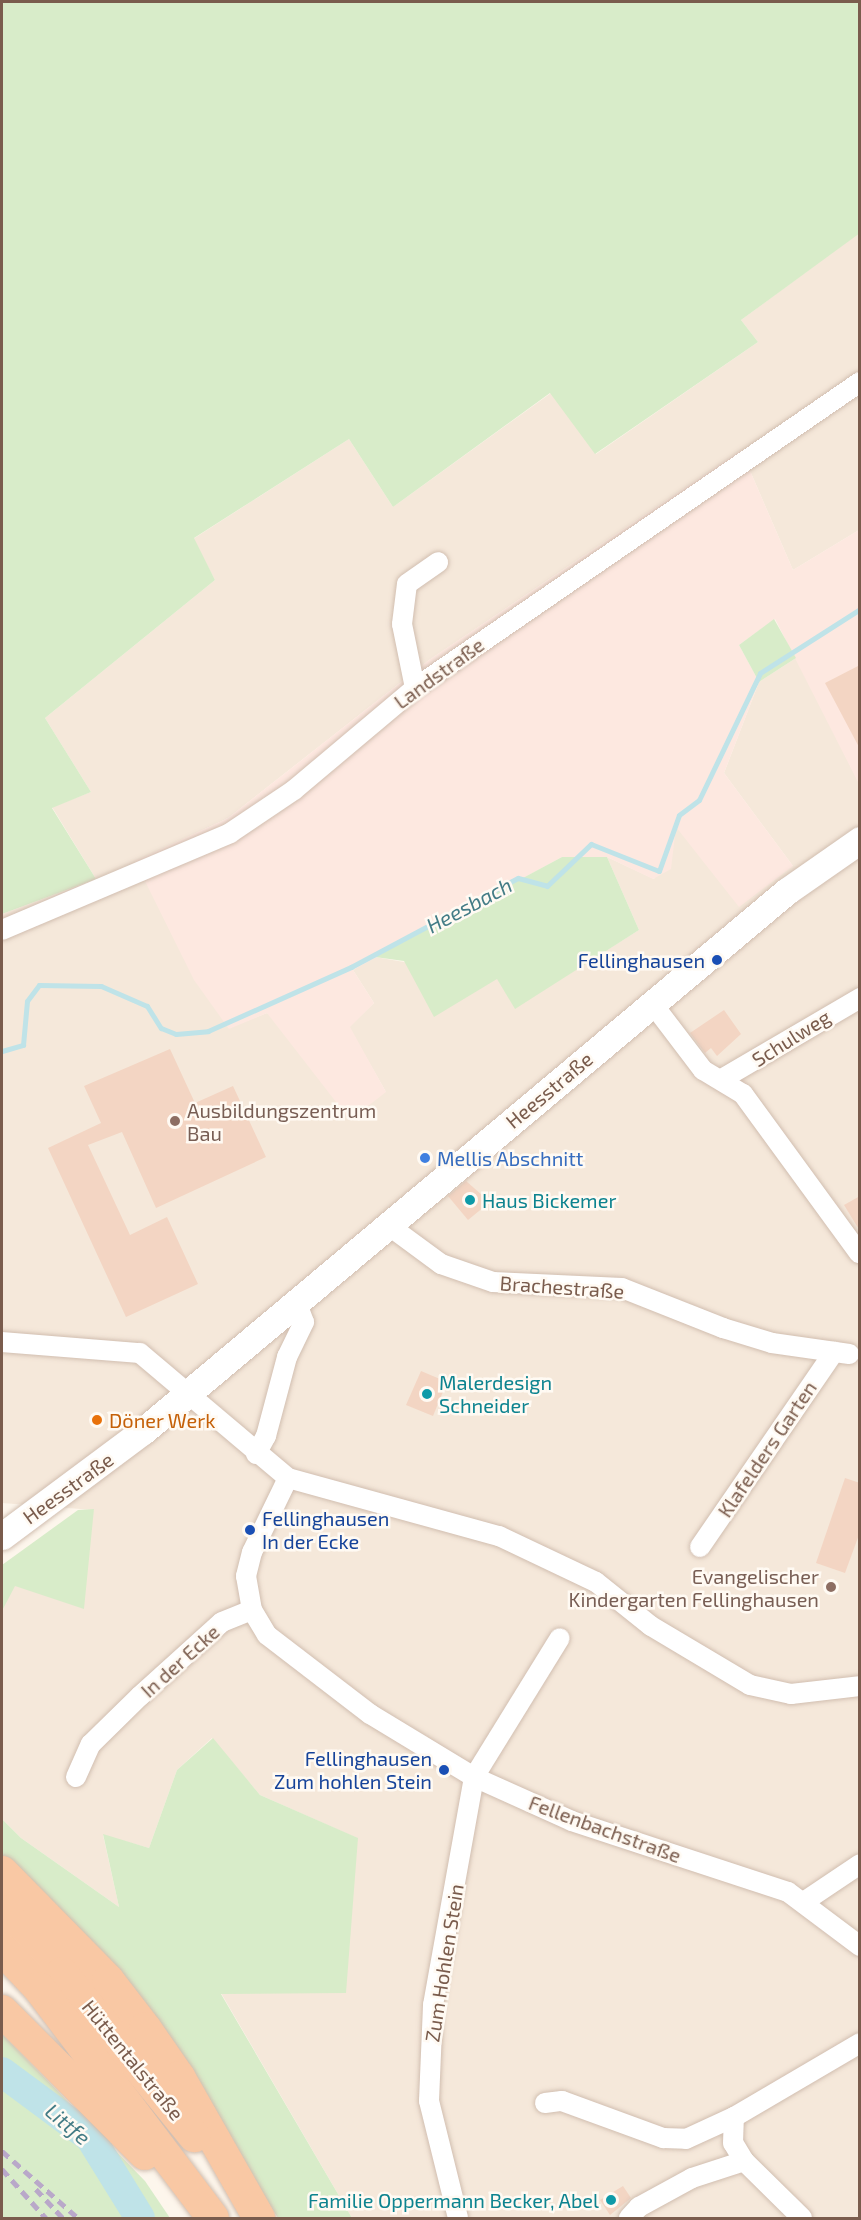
<!DOCTYPE html>
<html>
<head>
<meta charset="utf-8">
<style>
  body { margin:0 }
  #map { position:relative; width:861px; height:2220px; overflow:hidden; background:#fdf6ec; font-family:"Exo 2",sans-serif }
  div>[style] { position:absolute }
  .residential>* { inset:0; background:#f5e8da }
  .commercial>* { inset:0; background:#fde8e0 }
  .green>* { inset:0; background:#d8ecc9 }
  .stream>* { height:5px; margin:-2.5px; padding:0 2.5px; transform-origin:2.5px; border-radius:2.5px; background:#bfe3e8 }
  .river>* { height:30px; margin:-15px; padding:0 15px; transform-origin:15px; border-radius:15px; background:#bfe3e8 }
  .building>* { inset:0; background:#f3d5c3 }
  .roads { filter:drop-shadow(0 0 2px #d1beb0) drop-shadow(0 0 2px #d1beb0) }
  .minor>* { height:20px; margin:-10px; padding:0 10px; transform-origin:10px; border-radius:10px; background:#fff }
  .secondary>* { height:27px; margin:-13.5px; padding:0 13.5px; transform-origin:13.5px; border-radius:13.5px; background:#fff }
  .trunk>* { height:32px; margin:-16px; padding:0 16px; transform-origin:16px; border-radius:16px; background:#f9c8a4 }
  .rail>* { height:4.5px; margin-top:-2.25px; transform-origin:0; background:repeating-linear-gradient(90deg,#b9a8c9 0 9px,transparent 0 15px) }
  .dots>* { width:16px; height:16px; translate:-50% -50%; box-sizing:border-box; border:3px solid #fffaf3; border-radius:50% }
  span { translate:-50% -50%; white-space:nowrap; text-align:center; line-height:1.15; -webkit-text-stroke:5px #fffaf3; paint-order:stroke }
  .street-label { font-size:20px; color:#7a5c4d }
  .transit-label { font-size:20px; color:#164399 }
  .right { translate:-100% -50%; text-align:right }
  .left { translate:0 -50%; text-align:left }
  .education-label { font-size:20px; color:#785e54 }
  .shop-label { font-size:20px; color:#366cbe }
  .culture-label { font-size:20px; color:#0d838f }
  .food-label { font-size:20px; color:#c56008 }
  .water-label { font-size:21px; color:#437c86; font-style:italic }
  .frame { position:absolute; inset:0; border:3px solid #7a5c4d; pointer-events:none }
</style>
</head>
<body>
<div id="map">
  <div class="residential">
    <div style="clip-path:polygon(859px 233px,859px 530px,793px 570px,741px 450px,429px 660px,228px 818px,135px 862px,229px 1028px,267px 1013px,386px 1092px,349px 1027px,374px 1003px,353px 970px,375px 957px,497px 978px,515px 1008px,639px 930px,607px 857px,654px 879px,676px 827px,793px 866px,724px 773px,759px 682px,796px 658px,860px 785px,859px 2218px,352px 2218px,221px 1993px,357px 1838px,260px 1795px,212px 1738px,177px 1770px,149px 1848px,103px 1835px,119px 1907px,21px 1838px,2px 1819px,2px 1611px,14px 1586px,94px 1510px,2px 1503px,2px 914px,96px 879px,52px 807px,91px 792px,45px 718px,215px 580px,193px 539px,349px 439px,393px 507px,551px 393px,596px 454px,758px 342px,741px 320px)"></div>
  </div>
  <div class="commercial">
    <div style="clip-path:polygon(741px 450px,793px 570px,859px 530px,859px 784px,775px 619px,739px 645px,759px 682px,724px 773px,793px 866px,739px 907px,676px 827px,671px 869px,653px 879px,607px 857px,562px 857px,353px 970px,374px 1003px,350px 1027px,386px 1092px,350px 1120px,267px 1013px,229px 1029px,194px 980px,135px 861px,228px 818px,429px 660px)"></div>
  </div>
  <div class="green">
    <div style="clip-path:polygon(2px 2px,859px 2px,860px 233px,741px 320px,758px 342px,595px 454px,550px 393px,393px 507px,349px 439px,194px 538px,215px 580px,45px 718px,91px 792px,52px 808px,96px 879px,2px 914px)"></div>
    <div style="clip-path:polygon(774px 619px,796px 658px,759px 682px,739px 645px)"></div>
    <div style="clip-path:polygon(562px 857px,607px 857px,639px 930px,515px 1009px,497px 979px,434px 1017px,404px 961px,375px 957px)"></div>
    <div style="clip-path:polygon(94px 1509px,84px 1609px,15px 1586px,2px 1611px,2px 1565px,78px 1510px)"></div>
    <div style="clip-path:polygon(213px 1738px,260px 1795px,358px 1838px,346px 1993px,221px 1994px,352px 2218px,278px 2218px,169px 2043px,2px 1860px,2px 1819px,21px 1838px,119px 1907px,103px 1834px,149px 1848px,177px 1770px)"></div>
    <div style="clip-path:polygon(2px 2034px,145px 2181px,170px 2218px,2px 2218px)"></div>
  </div>
  <div class="stream">
    <div style="left:2px;top:1051px;width:22px;rotate:-16deg"></div>
    <div style="left:23px;top:1045px;width:44px;rotate:-84.8deg"></div>
    <div style="left:27px;top:1001px;width:20px;rotate:-53deg"></div>
    <div style="left:39px;top:985px;width:62px;rotate:0.9deg"></div>
    <div style="left:101px;top:986px;width:50px;rotate:23.5deg"></div>
    <div style="left:147px;top:1006px;width:26px;rotate:58deg"></div>
    <div style="left:161px;top:1028px;width:16px;rotate:22deg"></div>
    <div style="left:176px;top:1034px;width:32px;rotate:-5deg"></div>
    <div style="left:208px;top:1031px;width:157px;rotate:-24.1deg"></div>
    <div style="left:351px;top:967px;width:189px;rotate:-28.1deg"></div>
    <div style="left:518px;top:878px;width:30px;rotate:15deg"></div>
    <div style="left:547px;top:886px;width:61px;rotate:-43.7deg"></div>
    <div style="left:591px;top:844px;width:73px;rotate:21.7deg"></div>
    <div style="left:659px;top:871px;width:59px;rotate:-70.3deg"></div>
    <div style="left:679px;top:815px;width:25px;rotate:-37deg"></div>
    <div style="left:699px;top:800px;width:141px;rotate:-64.3deg"></div>
    <div style="left:760px;top:673px;width:119px;rotate:-32.6deg"></div>
  </div>
  <div class="river">
    <div style="left:2px;top:2072px;width:109px;rotate:36.5deg"></div>
    <div style="left:90px;top:2137px;width:95px;rotate:58.3deg"></div>
  </div>
  <div class="building">
    <div style="clip-path:polygon(860px 665px,860px 749px,825px 683px)"></div>
    <div style="clip-path:polygon(724px 1010px,741px 1034px,717px 1056px,711px 1048px,705px 1053px,690px 1033px)"></div>
    <div style="clip-path:polygon(170px 1049px,195px 1103px,233px 1086px,266px 1157px,156px 1208px,122px 1132px,88px 1145px,130px 1235px,167px 1217px,198px 1284px,126px 1317px,48px 1148px,101px 1123px,84px 1086px)"></div>
    <div style="clip-path:polygon(466px 1181px,490px 1202px,468px 1220px,448px 1196px)"></div>
    <div style="clip-path:polygon(860px 1196px,860px 1231px,844px 1205px)"></div>
    <div style="clip-path:polygon(421px 1371px,447px 1382px,433px 1416px,406px 1405px)"></div>
    <div style="clip-path:polygon(845px 1478px,860px 1483px,860px 1532px,845px 1573px,816px 1563px)"></div>
    <div style="clip-path:polygon(623px 2186px,631px 2198px,610px 2215px,600px 2200px)"></div>
  </div>
  <div class="roads">
    <div class="minor">
      <div style="left:415px;top:688px;width:65px;rotate:-101.5deg"></div>
      <div style="left:402px;top:624px;width:40px;rotate:-82.9deg"></div>
      <div style="left:407px;top:584px;width:38px;rotate:-35deg"></div>
      <div style="left:2px;top:930px;width:248px;rotate:-23deg"></div>
      <div style="left:230px;top:833px;width:77px;rotate:-33.9deg"></div>
      <div style="left:294px;top:790px;width:158px;rotate:-40.1deg"></div>
      <div style="left:415px;top:688px;width:540px;rotate:-34.51deg"></div>
      <div style="left:652px;top:1003px;width:84px;rotate:52.7deg"></div>
      <div style="left:703px;top:1070px;width:47px;rotate:31deg"></div>
      <div style="left:743px;top:1094px;width:197px;rotate:53.9deg"></div>
      <div style="left:722px;top:1079px;width:160px;rotate:-30.4deg"></div>
      <div style="left:388px;top:1225px;width:66px;rotate:36.3deg"></div>
      <div style="left:441px;top:1264px;width:55px;rotate:19.1deg"></div>
      <div style="left:493px;top:1282px;width:129px;rotate:2.7deg"></div>
      <div style="left:622px;top:1288px;width:109px;rotate:21.6deg"></div>
      <div style="left:723px;top:1328px;width:51px;rotate:17deg"></div>
      <div style="left:772px;top:1343px;width:78px;rotate:8.1deg"></div>
      <div style="left:2px;top:1342px;width:138px;rotate:4.6deg"></div>
      <div style="left:140px;top:1353px;width:194px;rotate:40.2deg"></div>
      <div style="left:288px;top:1478px;width:219px;rotate:15.4deg"></div>
      <div style="left:499px;top:1536px;width:107px;rotate:25.4deg"></div>
      <div style="left:596px;top:1582px;width:70px;rotate:38.7deg"></div>
      <div style="left:651px;top:1626px;width:115px;rotate:30.8deg"></div>
      <div style="left:750px;top:1685px;width:42px;rotate:12.4deg"></div>
      <div style="left:791px;top:1694px;width:69px;rotate:-6.6deg"></div>
      <div style="left:256px;top:1454px;width:21px;rotate:-61deg"></div>
      <div style="left:266px;top:1436px;width:82px;rotate:-75.1deg"></div>
      <div style="left:287px;top:1357px;width:39px;rotate:-64deg"></div>
      <div style="left:304px;top:1322px;width:22px;rotate:-111deg"></div>
      <div style="left:288px;top:1478px;width:82px;rotate:115.9deg"></div>
      <div style="left:252px;top:1552px;width:25px;rotate:104deg"></div>
      <div style="left:246px;top:1576px;width:35px;rotate:80deg"></div>
      <div style="left:252px;top:1610px;width:29px;rotate:59deg"></div>
      <div style="left:267px;top:1635px;width:130px;rotate:37.5deg"></div>
      <div style="left:370px;top:1714px;width:122px;rotate:31.2deg"></div>
      <div style="left:474px;top:1777px;width:107px;rotate:24.2deg"></div>
      <div style="left:572px;top:1821px;width:227px;rotate:18.2deg"></div>
      <div style="left:788px;top:1892px;width:90px;rotate:36.9deg"></div>
      <div style="left:700px;top:1547px;width:237px;rotate:-55.5deg"></div>
      <div style="left:76px;top:1777px;width:36px;rotate:-66deg"></div>
      <div style="left:91px;top:1744px;width:69px;rotate:-44.4deg"></div>
      <div style="left:140px;top:1696px;width:110px;rotate:-42.1deg"></div>
      <div style="left:222px;top:1622px;width:32px;rotate:-22deg"></div>
      <div style="left:805px;top:1901px;width:66px;rotate:-33.9deg"></div>
      <div style="left:545px;top:2103px;width:17px;rotate:-7deg"></div>
      <div style="left:562px;top:2101px;width:108px;rotate:20.1deg"></div>
      <div style="left:663px;top:2138px;width:23px;rotate:2deg"></div>
      <div style="left:686px;top:2139px;width:53px;rotate:-24.6deg"></div>
      <div style="left:458px;top:2218px;width:121px;rotate:-103.9deg"></div>
      <div style="left:429px;top:2101px;width:96px;rotate:-87.6deg"></div>
      <div style="left:433px;top:2005px;width:232px;rotate:-79.8deg"></div>
      <div style="left:474px;top:1777px;width:163px;rotate:-58.3deg"></div>
      <div style="left:629px;top:2218px;width:15px;rotate:-48deg"></div>
      <div style="left:639px;top:2207px;width:60px;rotate:-28.7deg"></div>
      <div style="left:692px;top:2178px;width:55px;rotate:-18.1deg"></div>
      <div style="left:802px;top:2218px;width:81px;rotate:-135.5deg"></div>
      <div style="left:744px;top:2161px;width:21px;rotate:-121deg"></div>
      <div style="left:733px;top:2143px;width:26px;rotate:-88deg"></div>
      <div style="left:734px;top:2117px;width:146px;rotate:-30.4deg"></div>
    </div>
    <div class="secondary">
      <div style="left:2px;top:1536px;width:176px;rotate:-36.7deg"></div>
      <div style="left:143px;top:1431px;width:840px;rotate:-39.98deg"></div>
      <div style="left:787px;top:891px;width:89px;rotate:-34.9deg"></div>
    </div>
    <div class="trunk">
      <div style="left:2px;top:1872px;width:151px;rotate:45.5deg"></div>
      <div style="left:108px;top:1980px;width:61px;rotate:52.4deg"></div>
      <div style="left:145px;top:2028px;width:60px;rotate:55.2deg"></div>
      <div style="left:179px;top:2077px;width:162px;rotate:60.4deg"></div>
      <div style="left:2px;top:1911px;width:86px;rotate:45.9deg"></div>
      <div style="left:62px;top:1973px;width:210px;rotate:51deg"></div>
      <div style="left:2px;top:1949px;width:54px;rotate:46.5deg"></div>
      <div style="left:39px;top:1988px;width:288px;rotate:52.9deg"></div>
      <div style="left:2px;top:2011px;width:202px;rotate:45deg"></div>
    </div>
  </div>
  <div class="rail">
    <div style="left:2px;top:2151px;width:101px;rotate:41.4deg"></div>
    <div style="left:2px;top:2169px;width:66px;rotate:48.1deg"></div>
    <div style="left:36px;top:2189px;width:40px;rotate:47deg"></div>
  </div>
  <div class="dots">
    <div style="left:717px;top:960px;background:#1a4fb4"></div>
    <div style="left:175px;top:1121px;background:#8d6e63"></div>
    <div style="left:425px;top:1158px;background:#3f7fe0"></div>
    <div style="left:470px;top:1200px;background:#0f9aa8"></div>
    <div style="left:427px;top:1394px;background:#0f9aa8"></div>
    <div style="left:97px;top:1420px;background:#e8710a"></div>
    <div style="left:250px;top:1530px;background:#1a4fb4"></div>
    <div style="left:831px;top:1587px;background:#8d6e63"></div>
    <div style="left:444px;top:1770px;background:#1a4fb4"></div>
    <div style="left:611px;top:2200px;background:#0f9aa8"></div>
  </div>
  <div class="street-label">
    <span style="left:439px;top:673px;rotate:-36deg">Landstraße</span>
    <span style="left:791px;top:1038px;rotate:-32deg">Schulweg</span>
    <span style="left:549px;top:1090px;rotate:-40deg">Heesstraße</span>
    <span style="left:562px;top:1287px;rotate:4deg">Brachestraße</span>
    <span style="left:767px;top:1449px;rotate:-56deg">Klafelders Garten</span>
    <span style="left:68px;top:1488px;rotate:-36deg">Heesstraße</span>
    <span style="left:180px;top:1661px;rotate:-42deg">In der Ecke</span>
    <span style="left:605px;top:1829px;rotate:20deg">Fellenbachstraße</span>
    <span style="left:444px;top:1963px;rotate:-81deg">Zum Hohlen Stein</span>
    <span style="left:133px;top:2060px;rotate:51deg">Hüttentalstraße</span>
  </div>
  <div class="transit-label">
    <span class="right" style="left:705px;top:960px">Fellinghausen</span>
    <span class="left" style="left:262px;top:1530px">Fellinghausen<br>In der Ecke</span>
    <span class="right" style="left:432px;top:1770px">Fellinghausen<br>Zum hohlen Stein</span>
  </div>
  <div class="education-label">
    <span class="left" style="left:187px;top:1122px">Ausbildungszentrum<br>Bau</span>
    <span class="right" style="left:819px;top:1588px">Evangelischer<br>Kindergarten Fellinghausen</span>
  </div>
  <div class="shop-label">
    <span class="left" style="left:437px;top:1158px">Mellis Abschnitt</span>
  </div>
  <div class="culture-label">
    <span class="left" style="left:482px;top:1200px">Haus Bickemer</span>
    <span class="left" style="left:439px;top:1394px">Malerdesign<br>Schneider</span>
    <span class="right" style="left:599px;top:2200px">Familie Oppermann Becker, Abel</span>
  </div>
  <div class="food-label">
    <span class="left" style="left:109px;top:1420px">Döner Werk</span>
  </div>
  <div class="water-label">
    <span style="left:469px;top:905px;rotate:-28deg">Heesbach</span>
    <span style="left:68px;top:2124px;rotate:40deg">Littfe</span>
  </div>
  <div class="frame"></div>
</div>
</body>
</html>
